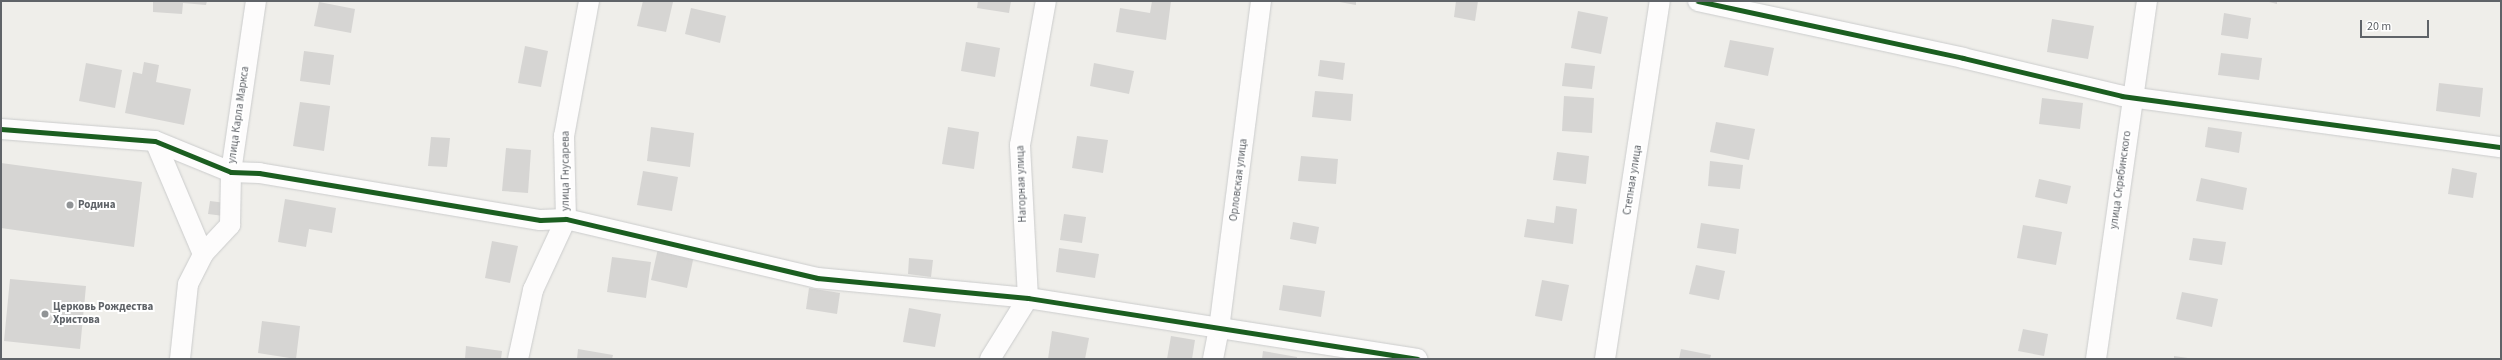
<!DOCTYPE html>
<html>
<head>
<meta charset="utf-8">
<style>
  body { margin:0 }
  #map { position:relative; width:2502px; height:360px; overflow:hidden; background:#efeeea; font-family:"Source Sans 3",sans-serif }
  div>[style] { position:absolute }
  .building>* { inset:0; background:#d6d5d3 }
  .roads { filter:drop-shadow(0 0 1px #cbcccc) drop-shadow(0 0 1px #cbcccc) }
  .street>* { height:20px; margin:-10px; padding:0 10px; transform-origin:10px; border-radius:10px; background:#fdfcfc }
  .cycleway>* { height:5px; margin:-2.5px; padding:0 2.5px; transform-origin:2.5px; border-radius:2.5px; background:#1b5e20 }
  .dots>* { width:11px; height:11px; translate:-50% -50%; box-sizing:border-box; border:2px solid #fff; border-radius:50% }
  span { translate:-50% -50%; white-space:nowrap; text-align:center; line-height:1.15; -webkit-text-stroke:4px #fff; paint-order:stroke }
  .street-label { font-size:11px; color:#5f6368 }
  .poi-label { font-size:11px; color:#5f6368; font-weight:700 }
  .left { translate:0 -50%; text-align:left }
  .frame { position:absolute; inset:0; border:2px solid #5f6368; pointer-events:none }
  .scale { position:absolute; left:2360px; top:20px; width:69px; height:18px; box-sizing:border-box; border:2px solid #5f6368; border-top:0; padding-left:5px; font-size:12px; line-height:14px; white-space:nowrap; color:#5f6368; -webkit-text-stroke:3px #fff; paint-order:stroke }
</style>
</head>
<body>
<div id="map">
  <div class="building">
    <div style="clip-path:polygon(153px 1px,207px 1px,206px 5px,183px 3px,182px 14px,153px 12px)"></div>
    <div style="clip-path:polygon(643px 1px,673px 2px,666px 32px,637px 26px)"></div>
    <div style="clip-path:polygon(978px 1px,1011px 1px,1009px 13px,977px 8px)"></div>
    <div style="clip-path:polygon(1152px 1px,1171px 1px,1166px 40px,1116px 32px,1120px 8px,1150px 13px)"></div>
    <div style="clip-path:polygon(1334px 1px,1356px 1px,1356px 5px)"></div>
    <div style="clip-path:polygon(1456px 1px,1478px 1px,1475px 21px,1454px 17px)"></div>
    <div style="clip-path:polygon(2265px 1px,2277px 1px,2277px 4px)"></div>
    <div style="clip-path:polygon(319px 2px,355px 9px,351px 33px,314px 26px)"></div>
    <div style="clip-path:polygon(691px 8px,726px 16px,720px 43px,685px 34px)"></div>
    <div style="clip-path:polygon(1578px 11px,1608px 17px,1601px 54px,1571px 48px)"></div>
    <div style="clip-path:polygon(2224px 13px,2251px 18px,2248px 39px,2221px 35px)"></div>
    <div style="clip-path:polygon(2052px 19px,2094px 26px,2088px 59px,2047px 52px)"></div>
    <div style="clip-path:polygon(1730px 40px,1774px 48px,1768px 76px,1724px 67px)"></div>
    <div style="clip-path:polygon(966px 42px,1000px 48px,995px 77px,961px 71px)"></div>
    <div style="clip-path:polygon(525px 46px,548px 51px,541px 87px,518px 83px)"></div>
    <div style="clip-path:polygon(304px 51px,334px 55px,330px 85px,300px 81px)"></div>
    <div style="clip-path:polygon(2221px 53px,2262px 58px,2259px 80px,2218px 75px)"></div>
    <div style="clip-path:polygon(1320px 60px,1345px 63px,1343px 80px,1318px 76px)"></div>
    <div style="clip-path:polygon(144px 62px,159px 65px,156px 82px,191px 89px,184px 125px,125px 113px,133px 72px,142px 74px)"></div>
    <div style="clip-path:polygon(86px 63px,122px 70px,115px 108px,79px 101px)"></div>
    <div style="clip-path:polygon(1094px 63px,1134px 71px,1129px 94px,1090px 86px)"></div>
    <div style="clip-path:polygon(1565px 63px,1595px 66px,1592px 89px,1562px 86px)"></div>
    <div style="clip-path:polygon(2439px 83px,2483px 88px,2480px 117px,2436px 111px)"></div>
    <div style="clip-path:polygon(1315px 91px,1353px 94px,1351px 121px,1312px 117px)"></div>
    <div style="clip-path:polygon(1564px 96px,1594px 98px,1592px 133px,1562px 131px)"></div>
    <div style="clip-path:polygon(2042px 98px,2083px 103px,2080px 129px,2039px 124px)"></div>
    <div style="clip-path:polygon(300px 102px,330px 106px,324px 151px,293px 146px)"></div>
    <div style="clip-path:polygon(1716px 122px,1755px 129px,1749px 160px,1710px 152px)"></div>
    <div style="clip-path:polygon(651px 127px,694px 133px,690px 167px,647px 161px)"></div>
    <div style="clip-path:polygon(948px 127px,979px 132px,974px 169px,942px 164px)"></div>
    <div style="clip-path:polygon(2208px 127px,2242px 132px,2239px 153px,2205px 147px)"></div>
    <div style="clip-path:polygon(1077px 136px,1108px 140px,1103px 173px,1072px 168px)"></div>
    <div style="clip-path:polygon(431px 137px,450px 138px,447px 167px,428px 166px)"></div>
    <div style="clip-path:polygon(506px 148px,531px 150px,528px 193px,502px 191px)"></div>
    <div style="clip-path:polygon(1557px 152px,1589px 156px,1586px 184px,1553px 180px)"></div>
    <div style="clip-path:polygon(1301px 156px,1338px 159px,1336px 184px,1298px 181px)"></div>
    <div style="clip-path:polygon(1710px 161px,1743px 165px,1740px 189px,1708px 186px)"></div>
    <div style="clip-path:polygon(1px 163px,142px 182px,134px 247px,1px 228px)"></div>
    <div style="clip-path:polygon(2452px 168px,2477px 173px,2473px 198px,2448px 194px)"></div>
    <div style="clip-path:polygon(643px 171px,678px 177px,672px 211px,637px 205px)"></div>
    <div style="clip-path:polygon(2201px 178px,2247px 188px,2243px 210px,2196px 201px)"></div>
    <div style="clip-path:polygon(2039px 179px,2071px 186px,2067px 204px,2035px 197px)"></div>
    <div style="clip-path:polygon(285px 199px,336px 208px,332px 233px,309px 229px,306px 247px,278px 242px)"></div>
    <div style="clip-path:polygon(210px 201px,226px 203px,224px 216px,208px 214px)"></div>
    <div style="clip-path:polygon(1556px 206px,1577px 209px,1573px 244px,1524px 237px,1527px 219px,1554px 223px)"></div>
    <div style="clip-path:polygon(1064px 214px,1086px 217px,1082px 243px,1060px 240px)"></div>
    <div style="clip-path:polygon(1293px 222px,1319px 227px,1316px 244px,1290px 239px)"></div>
    <div style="clip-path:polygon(1701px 223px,1739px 229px,1736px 254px,1697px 248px)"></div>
    <div style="clip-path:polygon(2023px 225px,2062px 232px,2056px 265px,2017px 258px)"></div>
    <div style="clip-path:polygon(2193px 238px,2226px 242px,2222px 265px,2189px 260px)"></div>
    <div style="clip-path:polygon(492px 241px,518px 246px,510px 283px,485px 278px)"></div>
    <div style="clip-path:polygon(659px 244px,695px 251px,687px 288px,651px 280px)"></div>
    <div style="clip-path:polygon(1059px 248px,1099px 254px,1095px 278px,1056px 272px)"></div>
    <div style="clip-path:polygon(612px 257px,651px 262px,646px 298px,607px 292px)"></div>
    <div style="clip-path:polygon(909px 258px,933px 260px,931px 277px,908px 274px)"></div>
    <div style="clip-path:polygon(1696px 265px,1725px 271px,1719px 300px,1689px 294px)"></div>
    <div style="clip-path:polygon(10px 279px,86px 286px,80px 349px,4px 341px)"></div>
    <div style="clip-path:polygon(1542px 280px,1569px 285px,1562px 321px,1535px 316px)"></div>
    <div style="clip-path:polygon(1283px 285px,1325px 291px,1321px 317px,1279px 310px)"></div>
    <div style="clip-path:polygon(809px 288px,840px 293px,837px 314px,806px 309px)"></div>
    <div style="clip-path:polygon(2182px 292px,2218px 299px,2212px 327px,2176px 319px)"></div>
    <div style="clip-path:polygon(909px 308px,941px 314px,935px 347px,903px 342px)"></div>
    <div style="clip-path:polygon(262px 321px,300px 326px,296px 359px,258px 353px)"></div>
    <div style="clip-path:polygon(2023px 329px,2048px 334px,2044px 356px,2018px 351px)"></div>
    <div style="clip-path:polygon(1052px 331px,1089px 338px,1085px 359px,1048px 359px)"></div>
    <div style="clip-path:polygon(1171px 336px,1195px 340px,1192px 359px,1167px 359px)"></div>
    <div style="clip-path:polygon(466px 346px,502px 351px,501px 359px,465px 359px)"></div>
    <div style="clip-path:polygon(578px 349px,613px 355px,612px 359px,577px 359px)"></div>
    <div style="clip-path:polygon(1681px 349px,1711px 355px,1710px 359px,1679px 359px)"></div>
    <div style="clip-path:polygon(1263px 351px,1297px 357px,1297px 359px,1262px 359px)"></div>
    <div style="clip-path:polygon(2174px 356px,2188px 358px,2188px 359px,2174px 359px)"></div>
  </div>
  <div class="roads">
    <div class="street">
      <div style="left:1698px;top:1px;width:271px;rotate:12.1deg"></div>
      <div style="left:1963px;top:58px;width:163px;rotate:13.4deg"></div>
      <div style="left:2122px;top:96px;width:382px;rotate:7.7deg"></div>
      <div style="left:1px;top:129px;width:154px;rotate:4.5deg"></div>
      <div style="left:155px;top:141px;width:82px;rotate:22.2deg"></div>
      <div style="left:231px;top:172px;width:28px;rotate:2deg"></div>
      <div style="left:259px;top:173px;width:285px;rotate:9.5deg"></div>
      <div style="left:540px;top:220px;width:26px;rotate:-2deg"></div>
      <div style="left:566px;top:219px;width:258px;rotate:13.2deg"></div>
      <div style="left:817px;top:278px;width:212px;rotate:5.4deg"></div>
      <div style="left:1028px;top:298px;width:394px;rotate:8.9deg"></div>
      <div style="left:155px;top:141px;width:123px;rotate:67deg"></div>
      <div style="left:180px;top:359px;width:75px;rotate:-83.9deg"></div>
      <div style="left:188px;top:284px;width:34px;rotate:-63deg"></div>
      <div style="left:203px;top:254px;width:40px;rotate:-47deg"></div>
      <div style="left:230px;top:225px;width:53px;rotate:-88.9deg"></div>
      <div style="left:231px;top:172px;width:173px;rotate:-81.7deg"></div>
      <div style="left:518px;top:359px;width:71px;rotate:-77.7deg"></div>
      <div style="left:533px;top:290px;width:78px;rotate:-65.1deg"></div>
      <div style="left:566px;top:219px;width:83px;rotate:-91.4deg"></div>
      <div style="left:564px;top:136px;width:137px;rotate:-79.5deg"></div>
      <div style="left:990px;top:359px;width:72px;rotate:-58.1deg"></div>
      <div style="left:1028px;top:298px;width:153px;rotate:-93deg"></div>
      <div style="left:1020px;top:145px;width:146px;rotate:-79.8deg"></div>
      <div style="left:1213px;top:359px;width:31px;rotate:-79deg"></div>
      <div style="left:1219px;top:329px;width:331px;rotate:-82.7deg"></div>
      <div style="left:1605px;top:359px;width:362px;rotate:-81.3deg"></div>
      <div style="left:2096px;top:359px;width:362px;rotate:-81.9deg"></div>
    </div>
  </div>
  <div class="cycleway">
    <div style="left:1698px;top:1px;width:271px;rotate:12.1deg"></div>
    <div style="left:1963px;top:58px;width:163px;rotate:13.4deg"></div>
    <div style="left:2122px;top:96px;width:382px;rotate:7.7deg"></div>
    <div style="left:1px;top:129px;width:154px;rotate:4.5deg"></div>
    <div style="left:155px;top:141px;width:82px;rotate:22.2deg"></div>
    <div style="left:231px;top:172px;width:28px;rotate:2deg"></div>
    <div style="left:259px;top:173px;width:285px;rotate:9.5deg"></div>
    <div style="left:540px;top:220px;width:26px;rotate:-2deg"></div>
    <div style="left:566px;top:219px;width:258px;rotate:13.2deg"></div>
    <div style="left:817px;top:278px;width:212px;rotate:5.4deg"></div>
    <div style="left:1028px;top:298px;width:394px;rotate:8.9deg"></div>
  </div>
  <div class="dots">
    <div style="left:70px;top:205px;background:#919496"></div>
    <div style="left:45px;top:314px;background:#919496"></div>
  </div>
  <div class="street-label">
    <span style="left:239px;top:115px;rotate:-82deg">улица Карла Маркса</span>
    <span style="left:566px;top:171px;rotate:-90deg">улица Гнусарева</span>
    <span style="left:1239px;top:180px;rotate:-83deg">Орловская улица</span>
    <span style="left:1633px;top:180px;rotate:-81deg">Степная улица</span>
    <span style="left:2121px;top:180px;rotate:-82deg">улица Скрябинского</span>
    <span style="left:1022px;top:184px;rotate:-92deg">Нагорная улица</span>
  </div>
  <div class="poi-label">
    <span class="left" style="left:78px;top:205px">Родина</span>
    <span class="left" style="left:53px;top:314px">Церковь Рождества<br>Христова</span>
  </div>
  <div class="frame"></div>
  <div class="scale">20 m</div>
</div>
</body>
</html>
